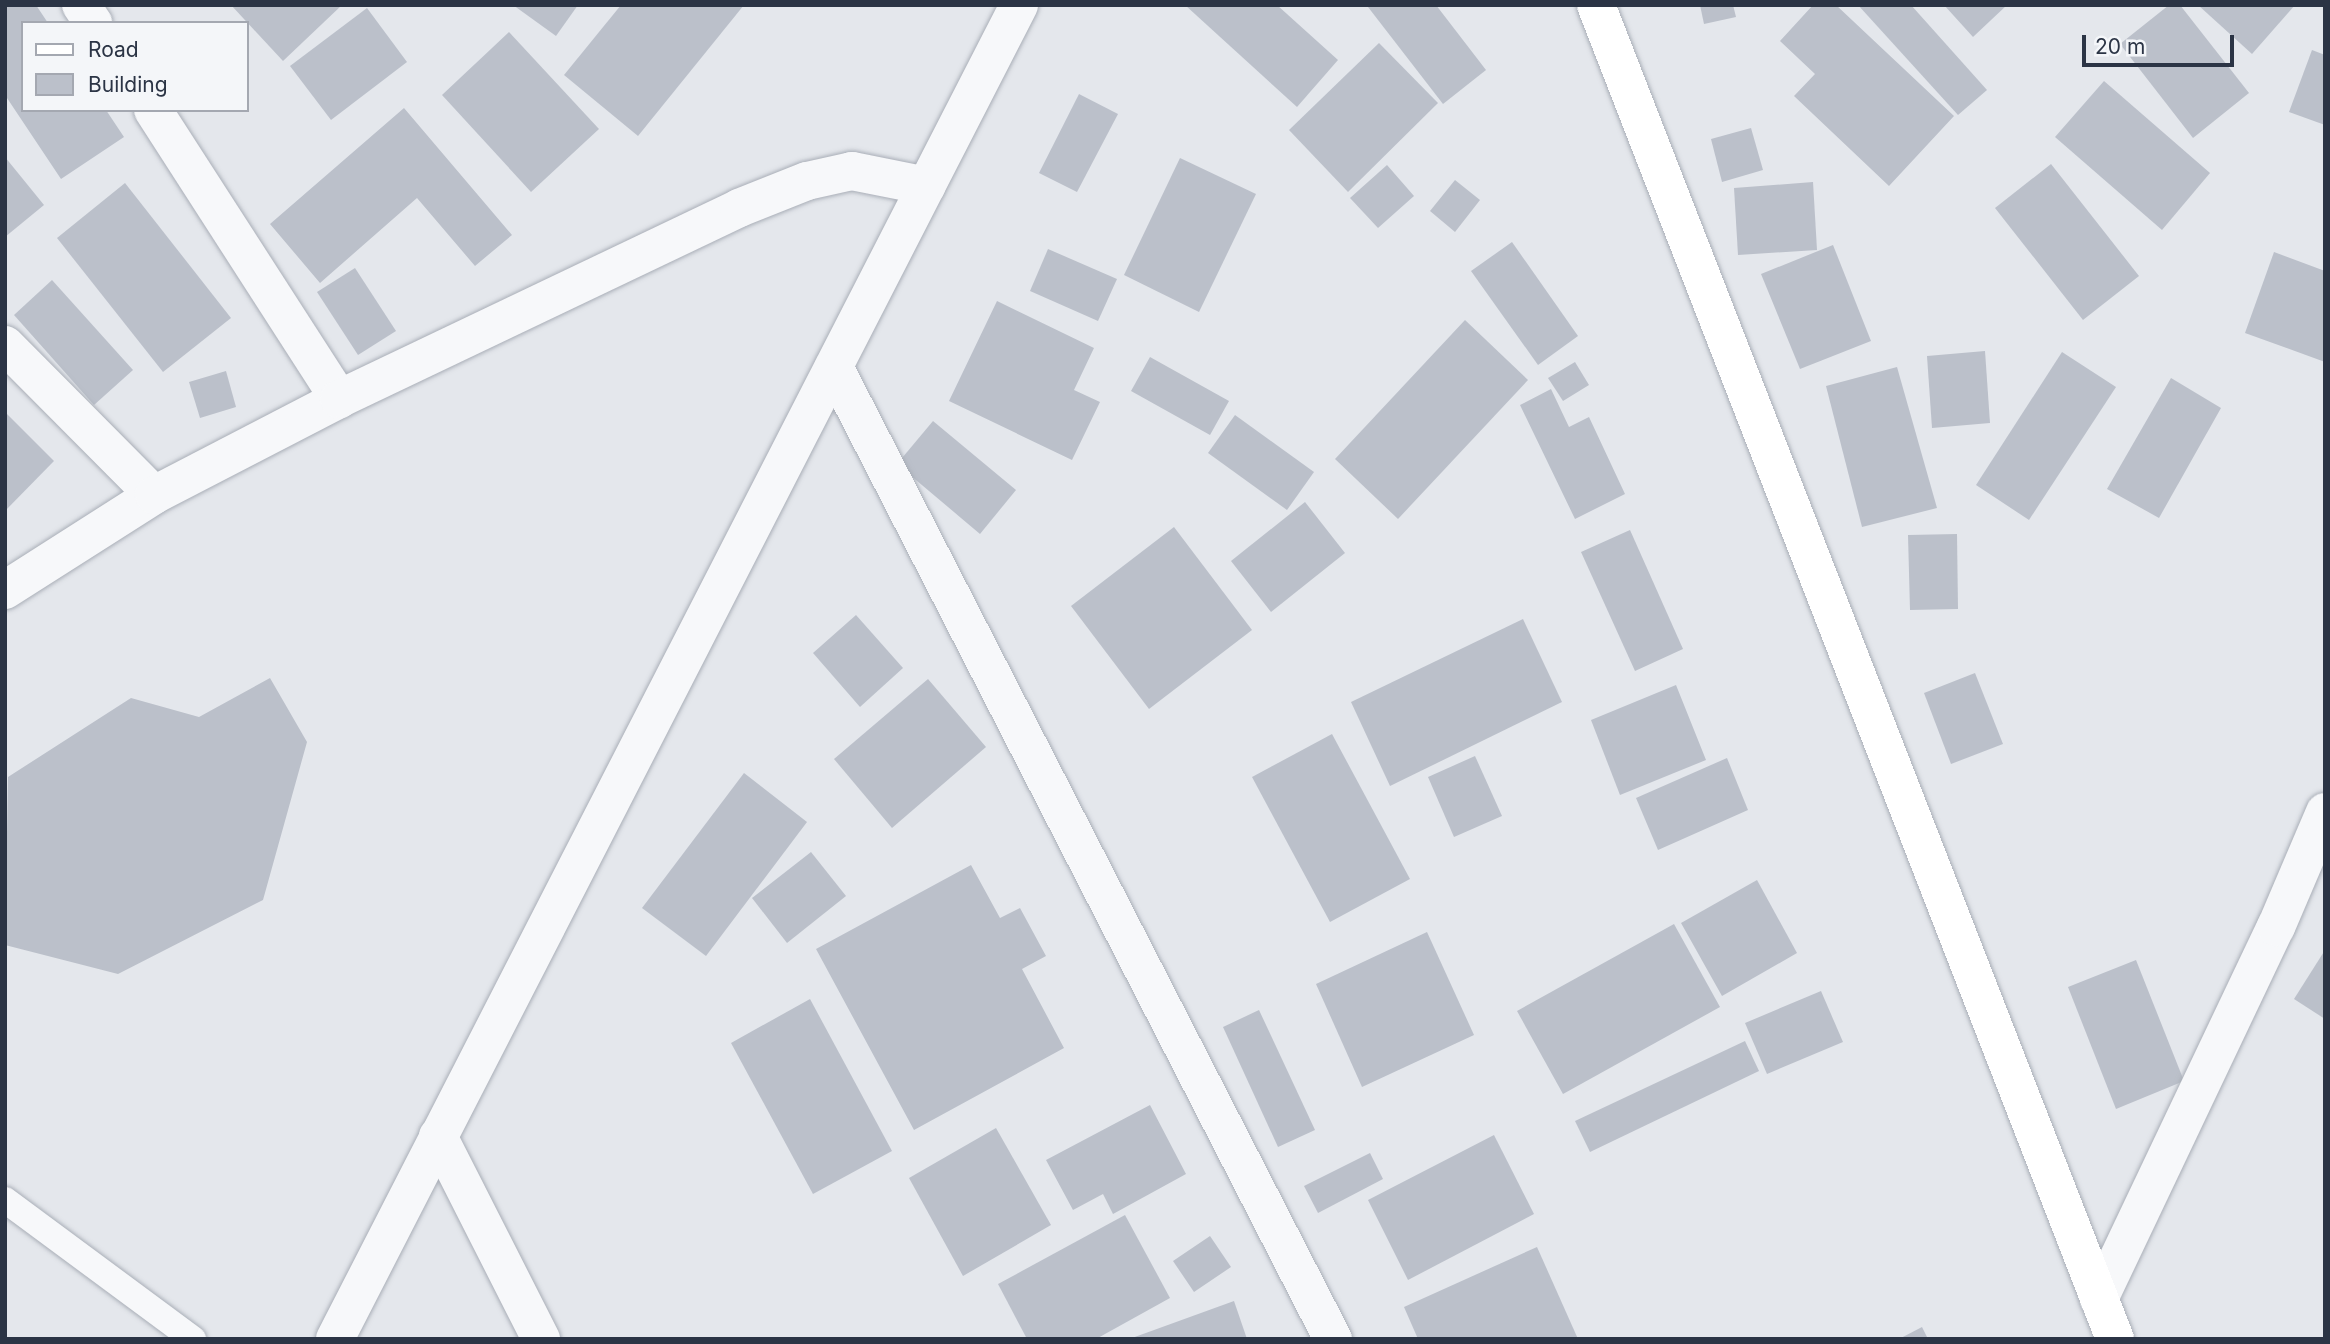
<!DOCTYPE html>
<html>
<head>
<meta charset="utf-8">
<style>
  body { margin:0 }
  #map { position:relative; width:2330px; height:1344px; overflow:hidden; background:#e4e7ec; font-family:Inter,sans-serif }
  div>[style] { position:absolute }
  .building>* { inset:0; background:#bbc0ca }
  .roads { filter:drop-shadow(0 0 2px #a9aeb7) drop-shadow(0 0 2px #a9aeb7) }
  .service>* { height:26px; margin:-13px; padding:0 13px; transform-origin:13px; border-radius:13px; background:#f7f8fa }
  .minor>* { height:38px; margin:-19px; padding:0 19px; transform-origin:19px; border-radius:19px; background:#f7f8fa }
  .tertiary>* { height:38px; margin:-19px; padding:0 19px; transform-origin:19px; border-radius:19px; background:#f7f8fa }
  .primary>* { height:38px; margin:-19px; padding:0 19px; transform-origin:19px; border-radius:19px; background:#fff }
  span { translate:-50% -50%; white-space:nowrap; text-align:center; line-height:1.15; -webkit-text-stroke:5px #f4f6f9; paint-order:stroke }
  .frame { position:absolute; inset:0; border:7px solid #2b3445; pointer-events:none }
  .legend { position:absolute; left:21px; top:21px; width:228px; height:91px; box-sizing:border-box; background:#f4f6f9; border:2px solid #a4a8b1; margin:0; padding:9px 12px; list-style:none; font-size:21px; color:#2b3445 }
  .legend li { display:flex; align-items:center; gap:14px; height:35px }
  .legend b { width:35px; border:2px solid #a4a8b1 }
  .scale { position:absolute; left:2082px; top:35px; width:152px; height:32px; box-sizing:border-box; border:4px solid #2b3445; border-top:0; padding-left:9px; font-size:21px; line-height:24px; white-space:nowrap; color:#2b3445; -webkit-text-stroke:5px #f4f6f9; paint-order:stroke }
</style>
</head>
<body>
<div id="map">
  <div class="building">
    <div style="clip-path:polygon(5px 5px,36px 5px,48px 23px,23px 23px,23px 110px,106px 110px,124px 137px,61px 179px,5px 95px)"></div>
    <div style="clip-path:polygon(231px 5px,342px 5px,283px 61px)"></div>
    <div style="clip-path:polygon(513px 5px,578px 5px,556px 36px)"></div>
    <div style="clip-path:polygon(621px 5px,744px 5px,638px 136px,564px 75px)"></div>
    <div style="clip-path:polygon(1185px 5px,1277px 5px,1338px 60px,1297px 107px)"></div>
    <div style="clip-path:polygon(1436px 5px,1486px 70px,1443px 104px,1368px 7px)"></div>
    <div style="clip-path:polygon(1700px 5px,1733px 5px,1736px 17px,1704px 24px)"></div>
    <div style="clip-path:polygon(1813px 5px,1836px 5px,1954px 116px,1889px 186px,1794px 96px,1815px 74px,1780px 41px)"></div>
    <div style="clip-path:polygon(1858px 5px,1911px 5px,1987px 90px,1958px 115px)"></div>
    <div style="clip-path:polygon(1944px 5px,2007px 5px,1973px 37px)"></div>
    <div style="clip-path:polygon(2169px 5px,2180px 5px,2249px 93px,2193px 138px,2120px 44px)"></div>
    <div style="clip-path:polygon(2198px 5px,2295px 5px,2252px 54px)"></div>
    <div style="clip-path:polygon(367px 8px,407px 62px,331px 120px,290px 66px)"></div>
    <div style="clip-path:polygon(509px 32px,599px 129px,531px 192px,442px 95px)"></div>
    <div style="clip-path:polygon(1379px 43px,1438px 103px,1348px 192px,1289px 130px)"></div>
    <div style="clip-path:polygon(2312px 50px,2325px 55px,2325px 125px,2289px 112px)"></div>
    <div style="clip-path:polygon(2104px 81px,2210px 173px,2162px 230px,2055px 137px)"></div>
    <div style="clip-path:polygon(1079px 94px,1118px 114px,1077px 192px,1039px 173px)"></div>
    <div style="clip-path:polygon(404px 108px,512px 235px,475px 266px,417px 198px,320px 283px,270px 224px)"></div>
    <div style="clip-path:polygon(1751px 128px,1763px 170px,1722px 182px,1711px 139px)"></div>
    <div style="clip-path:polygon(5px 157px,44px 205px,5px 237px)"></div>
    <div style="clip-path:polygon(1180px 158px,1256px 194px,1199px 312px,1124px 275px)"></div>
    <div style="clip-path:polygon(2051px 164px,2139px 276px,2083px 320px,1995px 208px)"></div>
    <div style="clip-path:polygon(1387px 165px,1414px 196px,1378px 228px,1350px 198px)"></div>
    <div style="clip-path:polygon(1455px 180px,1480px 200px,1455px 232px,1430px 211px)"></div>
    <div style="clip-path:polygon(1813px 182px,1817px 250px,1738px 255px,1734px 188px)"></div>
    <div style="clip-path:polygon(125px 183px,231px 318px,163px 372px,57px 238px)"></div>
    <div style="clip-path:polygon(1512px 242px,1578px 336px,1538px 365px,1471px 271px)"></div>
    <div style="clip-path:polygon(1833px 245px,1871px 341px,1800px 369px,1761px 274px)"></div>
    <div style="clip-path:polygon(1048px 249px,1117px 279px,1098px 321px,1030px 291px)"></div>
    <div style="clip-path:polygon(2274px 252px,2325px 271px,2325px 362px,2245px 333px)"></div>
    <div style="clip-path:polygon(355px 268px,396px 331px,358px 355px,317px 292px)"></div>
    <div style="clip-path:polygon(52px 280px,133px 370px,94px 405px,14px 315px)"></div>
    <div style="clip-path:polygon(997px 301px,1094px 348px,1074px 390px,1100px 402px,1072px 460px,949px 401px)"></div>
    <div style="clip-path:polygon(1465px 320px,1528px 380px,1398px 519px,1335px 459px)"></div>
    <div style="clip-path:polygon(1985px 351px,1990px 423px,1932px 428px,1927px 356px)"></div>
    <div style="clip-path:polygon(2062px 352px,2116px 387px,2029px 520px,1976px 485px)"></div>
    <div style="clip-path:polygon(1150px 357px,1229px 401px,1210px 435px,1131px 391px)"></div>
    <div style="clip-path:polygon(1575px 362px,1589px 385px,1563px 401px,1548px 378px)"></div>
    <div style="clip-path:polygon(1897px 367px,1937px 508px,1862px 527px,1826px 386px)"></div>
    <div style="clip-path:polygon(226px 371px,236px 407px,200px 418px,189px 382px)"></div>
    <div style="clip-path:polygon(2171px 378px,2221px 408px,2159px 518px,2107px 489px)"></div>
    <div style="clip-path:polygon(1551px 389px,1569px 427px,1589px 417px,1625px 494px,1575px 519px,1520px 405px)"></div>
    <div style="clip-path:polygon(5px 412px,54px 461px,5px 511px)"></div>
    <div style="clip-path:polygon(1235px 415px,1314px 472px,1287px 510px,1208px 453px)"></div>
    <div style="clip-path:polygon(933px 421px,1016px 490px,980px 534px,897px 464px)"></div>
    <div style="clip-path:polygon(1305px 502px,1345px 553px,1271px 612px,1231px 561px)"></div>
    <div style="clip-path:polygon(1174px 527px,1252px 630px,1149px 709px,1071px 606px)"></div>
    <div style="clip-path:polygon(1630px 530px,1683px 649px,1635px 671px,1581px 552px)"></div>
    <div style="clip-path:polygon(1957px 534px,1958px 609px,1910px 610px,1908px 535px)"></div>
    <div style="clip-path:polygon(856px 615px,903px 668px,860px 707px,813px 653px)"></div>
    <div style="clip-path:polygon(1523px 619px,1562px 702px,1390px 786px,1351px 702px)"></div>
    <div style="clip-path:polygon(1975px 673px,2003px 744px,1951px 764px,1924px 693px)"></div>
    <div style="clip-path:polygon(270px 678px,307px 742px,263px 900px,118px 974px,5px 945px,8px 777px,131px 698px,199px 717px)"></div>
    <div style="clip-path:polygon(928px 679px,986px 747px,892px 828px,834px 759px)"></div>
    <div style="clip-path:polygon(1676px 685px,1706px 760px,1620px 795px,1591px 720px)"></div>
    <div style="clip-path:polygon(1332px 734px,1410px 879px,1330px 922px,1252px 777px)"></div>
    <div style="clip-path:polygon(1475px 756px,1502px 816px,1454px 837px,1428px 777px)"></div>
    <div style="clip-path:polygon(1727px 758px,1748px 810px,1658px 850px,1636px 798px)"></div>
    <div style="clip-path:polygon(744px 773px,807px 822px,706px 956px,642px 908px)"></div>
    <div style="clip-path:polygon(811px 852px,846px 896px,787px 943px,752px 898px)"></div>
    <div style="clip-path:polygon(971px 865px,1000px 918px,1020px 908px,1046px 956px,1022px 969px,1064px 1048px,914px 1130px,816px 949px)"></div>
    <div style="clip-path:polygon(1757px 880px,1797px 953px,1722px 996px,1681px 923px)"></div>
    <div style="clip-path:polygon(1674px 924px,1720px 1007px,1563px 1094px,1517px 1011px)"></div>
    <div style="clip-path:polygon(1427px 932px,1474px 1035px,1362px 1087px,1316px 984px)"></div>
    <div style="clip-path:polygon(2325px 950px,2325px 1019px,2294px 999px)"></div>
    <div style="clip-path:polygon(2136px 960px,2184px 1081px,2116px 1109px,2068px 987px)"></div>
    <div style="clip-path:polygon(1821px 991px,1843px 1042px,1767px 1074px,1745px 1023px)"></div>
    <div style="clip-path:polygon(810px 999px,892px 1151px,813px 1194px,731px 1043px)"></div>
    <div style="clip-path:polygon(1259px 1010px,1315px 1130px,1278px 1147px,1223px 1027px)"></div>
    <div style="clip-path:polygon(1745px 1041px,1759px 1071px,1590px 1152px,1575px 1121px)"></div>
    <div style="clip-path:polygon(1150px 1105px,1186px 1174px,1113px 1214px,1103px 1194px,1073px 1210px,1046px 1160px)"></div>
    <div style="clip-path:polygon(996px 1128px,1051px 1225px,963px 1276px,909px 1178px)"></div>
    <div style="clip-path:polygon(1494px 1135px,1534px 1214px,1408px 1280px,1368px 1200px)"></div>
    <div style="clip-path:polygon(1370px 1153px,1383px 1179px,1318px 1213px,1304px 1186px)"></div>
    <div style="clip-path:polygon(1125px 1215px,1170px 1298px,1096px 1339px,1027px 1339px,998px 1284px)"></div>
    <div style="clip-path:polygon(1210px 1236px,1231px 1267px,1194px 1292px,1173px 1261px)"></div>
    <div style="clip-path:polygon(1537px 1247px,1578px 1339px,1418px 1339px,1404px 1307px)"></div>
    <div style="clip-path:polygon(1234px 1301px,1247px 1339px,1132px 1339px,1132px 1338px)"></div>
    <div style="clip-path:polygon(1922px 1327px,1928px 1339px,1899px 1339px)"></div>
  </div>
  <div class="roads">
    <div class="service">
      <div style="left:5px;top:1200px;width:234px;rotate:36.5deg"></div>
    </div>
    <div class="minor">
      <div style="left:81px;top:5px;width:22px;rotate:56deg"></div>
      <div style="left:153px;top:110px;width:344px;rotate:57.2deg"></div>
      <div style="left:5px;top:345px;width:211px;rotate:45.2deg"></div>
      <div style="left:834px;top:367px;width:1093px;rotate:62.83deg"></div>
      <div style="left:5px;top:590px;width:177px;rotate:-32.5deg"></div>
      <div style="left:154px;top:495px;width:208px;rotate:-27.4deg"></div>
      <div style="left:339px;top:399px;width:443px;rotate:-25.5deg"></div>
      <div style="left:739px;top:208px;width:73px;rotate:-21.7deg"></div>
      <div style="left:807px;top:181px;width:46px;rotate:-12.5deg"></div>
      <div style="left:852px;top:171px;width:76px;rotate:11.3deg"></div>
      <div style="left:438px;top:1136px;width:228px;rotate:63.1deg"></div>
      <div style="left:2099px;top:1299px;width:412px;rotate:-64.6deg"></div>
      <div style="left:2276px;top:927px;width:125px;rotate:-66.9deg"></div>
    </div>
    <div class="tertiary">
      <div style="left:335px;top:1339px;width:1499px;rotate:-62.85deg"></div>
    </div>
    <div class="primary">
      <div style="left:1596px;top:5px;width:1431px;rotate:68.74deg"></div>
    </div>
  </div>
  <div class="frame"></div>
  <ul class="legend">
  <li><b style="height:9px;background:#fff"></b>Road</li>
  <li><b style="height:19px;background:#bbc0ca"></b>Building</li>
  </ul>
  <div class="scale">20 m</div>
</div>
</body>
</html>
